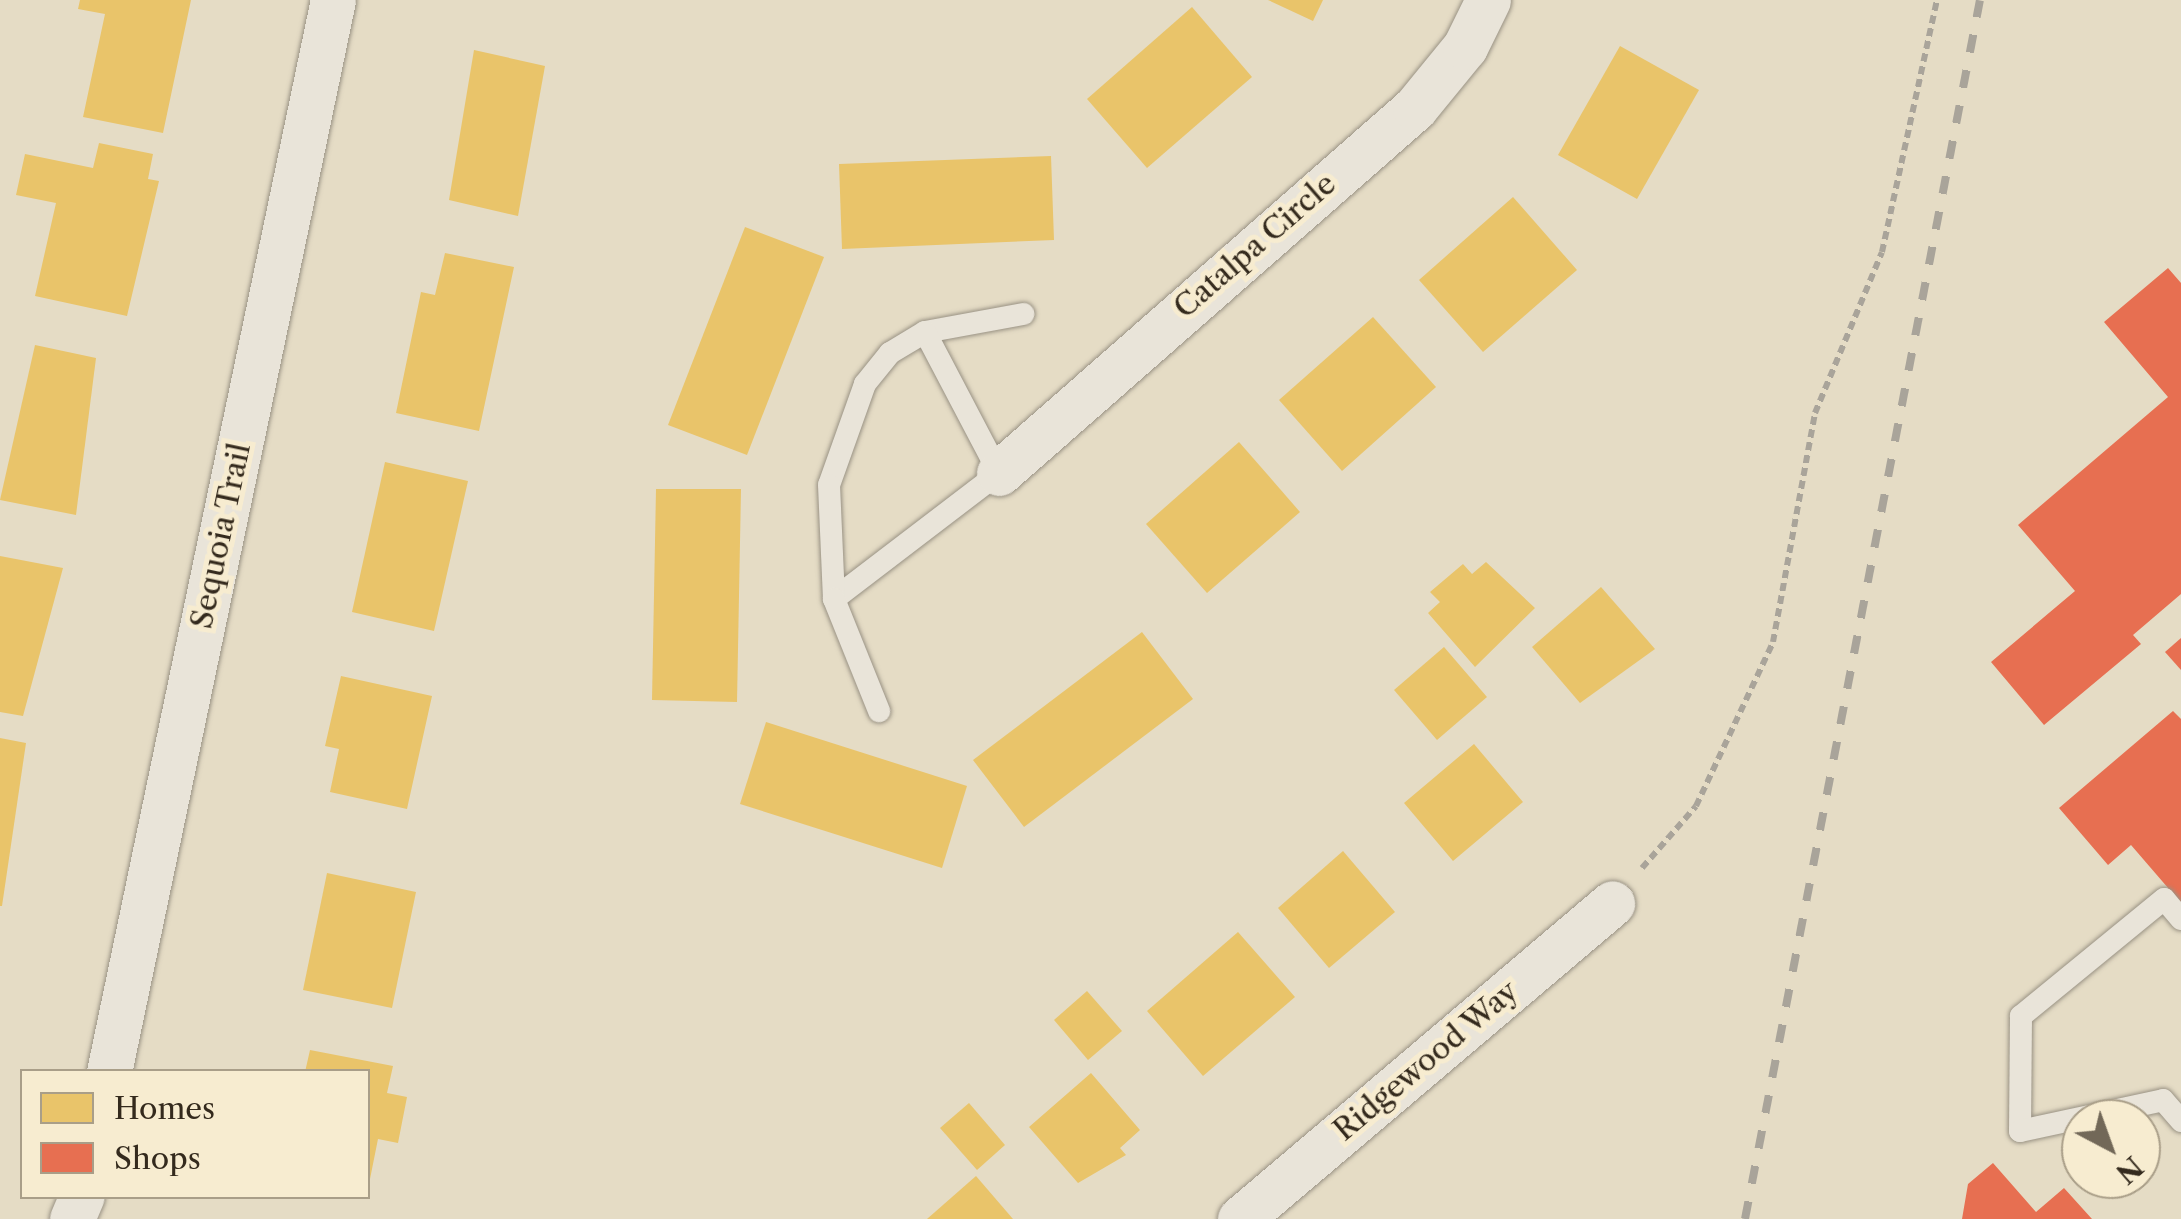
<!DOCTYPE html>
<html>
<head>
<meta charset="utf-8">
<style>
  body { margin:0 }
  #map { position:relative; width:2181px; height:1219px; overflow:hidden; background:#e5dcc5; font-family:"Libre Caslon Text",serif }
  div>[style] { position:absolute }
  .homes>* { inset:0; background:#e9c46a }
  .shops>* { inset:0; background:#e76f51 }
  .path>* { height:6px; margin-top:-3px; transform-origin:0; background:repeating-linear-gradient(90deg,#a9a49a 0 8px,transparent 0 13px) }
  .roads { filter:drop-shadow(0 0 2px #999284) drop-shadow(0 0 2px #999284) }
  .lane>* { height:22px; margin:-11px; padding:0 11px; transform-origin:11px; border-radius:11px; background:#e9e4d9 }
  .street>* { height:45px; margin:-22.5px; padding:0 22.5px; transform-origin:22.5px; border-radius:22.5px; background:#e9e4d9 }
  .rail>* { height:8px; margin-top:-4px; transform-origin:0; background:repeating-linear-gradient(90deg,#a9a49a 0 18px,transparent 0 36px) }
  span { translate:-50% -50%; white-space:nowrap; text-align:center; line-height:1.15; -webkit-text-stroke:10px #f7ecd0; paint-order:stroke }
  .street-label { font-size:30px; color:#342a1d }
  .legend { position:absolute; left:20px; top:1069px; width:350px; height:130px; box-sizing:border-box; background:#f7ecd0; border:2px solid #a99e88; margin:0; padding:12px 18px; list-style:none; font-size:30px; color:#342a1d }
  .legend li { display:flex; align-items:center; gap:20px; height:50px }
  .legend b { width:50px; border:2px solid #a99e88 }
  .north { position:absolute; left:2061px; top:1099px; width:100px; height:100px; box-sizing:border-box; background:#f7ecd0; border:2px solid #a99e88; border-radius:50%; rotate:139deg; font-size:28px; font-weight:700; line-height:40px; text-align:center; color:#342a1d }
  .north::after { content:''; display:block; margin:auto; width:35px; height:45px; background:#726858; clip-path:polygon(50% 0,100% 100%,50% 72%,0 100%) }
</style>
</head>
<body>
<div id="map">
  <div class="homes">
    <div style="clip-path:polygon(80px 0,191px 0,163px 133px,83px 117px,105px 14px,78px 9px)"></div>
    <div style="clip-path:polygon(1268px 0,1323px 0,1313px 21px)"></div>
    <div style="clip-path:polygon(1192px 7px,1252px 77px,1147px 168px,1087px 99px)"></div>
    <div style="clip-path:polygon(1620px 46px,1699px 90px,1637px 199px,1558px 155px)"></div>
    <div style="clip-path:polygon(474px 50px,545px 66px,518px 216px,449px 200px)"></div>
    <div style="clip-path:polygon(99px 143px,153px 154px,148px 179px,159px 181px,127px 316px,35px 296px,56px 203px,16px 195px,25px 154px,93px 168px)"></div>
    <div style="clip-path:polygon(1051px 156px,1054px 240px,842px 249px,839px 164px)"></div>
    <div style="clip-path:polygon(1513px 197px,1577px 270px,1483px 352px,1419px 280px)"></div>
    <div style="clip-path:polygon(745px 227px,824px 257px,747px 455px,668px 425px)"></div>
    <div style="clip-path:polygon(445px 253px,514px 267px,479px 431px,396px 413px,421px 292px,435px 295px)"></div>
    <div style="clip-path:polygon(1373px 317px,1436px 387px,1342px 471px,1279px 400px)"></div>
    <div style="clip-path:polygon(35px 345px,96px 358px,76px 515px,0 500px)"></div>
    <div style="clip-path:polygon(1239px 442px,1300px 512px,1207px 593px,1146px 524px)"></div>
    <div style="clip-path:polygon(385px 462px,468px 481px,434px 631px,352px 612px)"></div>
    <div style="clip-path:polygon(656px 489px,741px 489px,737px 702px,652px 700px)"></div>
    <div style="clip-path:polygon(0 556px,63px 568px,23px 716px,0 712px)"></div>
    <div style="clip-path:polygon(1486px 562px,1535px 608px,1475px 667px,1428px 613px,1440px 602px,1430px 592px,1463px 564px,1472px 574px)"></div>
    <div style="clip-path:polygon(1601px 587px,1655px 649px,1580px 703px,1532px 647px)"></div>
    <div style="clip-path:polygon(1142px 632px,1193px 699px,1024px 827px,973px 760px)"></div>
    <div style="clip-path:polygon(1444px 647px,1487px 697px,1437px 740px,1394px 690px)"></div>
    <div style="clip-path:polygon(341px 676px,432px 696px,407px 809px,330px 792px,339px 749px,325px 746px)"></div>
    <div style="clip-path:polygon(766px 722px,967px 786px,942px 868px,740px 804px)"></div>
    <div style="clip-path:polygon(0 738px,26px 743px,2px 906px,0 906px)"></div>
    <div style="clip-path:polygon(1474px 744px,1523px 802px,1453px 861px,1404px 803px)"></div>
    <div style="clip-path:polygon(1343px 851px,1395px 912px,1329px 968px,1278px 908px)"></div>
    <div style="clip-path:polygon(327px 873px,416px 892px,392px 1008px,303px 990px)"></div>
    <div style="clip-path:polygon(1238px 932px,1295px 997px,1203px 1076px,1147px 1011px)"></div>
    <div style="clip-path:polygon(1087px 991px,1122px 1031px,1088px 1060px,1054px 1020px)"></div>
    <div style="clip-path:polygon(310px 1050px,393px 1066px,387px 1093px,407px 1097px,398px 1143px,378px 1139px,369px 1184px,368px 1072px,305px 1072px)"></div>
    <div style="clip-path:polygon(1091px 1073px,1140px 1130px,1120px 1148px,1126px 1155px,1078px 1183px,1029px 1127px)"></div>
    <div style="clip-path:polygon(969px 1103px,1005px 1145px,977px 1170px,940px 1128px)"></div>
    <div style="clip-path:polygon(976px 1176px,1013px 1219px,927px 1219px)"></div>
  </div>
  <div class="shops">
    <div style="clip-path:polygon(2168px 268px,2181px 283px,2181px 594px,2133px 635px,2141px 644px,2044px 725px,1991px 662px,2075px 591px,2018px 525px,2168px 397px,2104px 322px)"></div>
    <div style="clip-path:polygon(2181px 638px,2181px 670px,2165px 652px)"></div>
    <div style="clip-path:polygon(2173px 711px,2181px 719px,2181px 903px,2131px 845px,2108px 865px,2059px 808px)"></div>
    <div style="clip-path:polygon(1993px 1163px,2036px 1212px,2064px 1188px,2092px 1219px,1962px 1219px,1968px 1184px)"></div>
  </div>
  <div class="path">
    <div style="left:1642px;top:868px;width:82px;rotate:-48.9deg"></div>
    <div style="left:1696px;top:806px;width:181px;rotate:-64.8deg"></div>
    <div style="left:1773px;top:642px;width:233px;rotate:-79.6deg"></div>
    <div style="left:1815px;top:413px;width:174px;rotate:-67.4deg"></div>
    <div style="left:1882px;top:252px;width:258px;rotate:-77.7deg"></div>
  </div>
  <div class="roads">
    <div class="lane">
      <div style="left:925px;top:332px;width:100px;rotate:-10.4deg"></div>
      <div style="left:834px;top:599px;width:208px;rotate:-37.4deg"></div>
      <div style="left:999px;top:473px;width:159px;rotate:-117.7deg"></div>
      <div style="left:925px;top:332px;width:41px;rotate:149deg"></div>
      <div style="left:890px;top:353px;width:40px;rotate:129deg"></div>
      <div style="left:865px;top:384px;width:107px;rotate:109.6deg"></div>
      <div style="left:829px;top:485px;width:114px;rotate:87.5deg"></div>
      <div style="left:834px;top:599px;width:121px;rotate:68.1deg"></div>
      <div style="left:2181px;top:919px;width:26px;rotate:-130deg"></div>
      <div style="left:2164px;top:899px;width:185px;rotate:140.7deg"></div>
      <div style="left:2021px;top:1016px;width:115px;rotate:90.5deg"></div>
      <div style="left:2020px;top:1131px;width:146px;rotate:-12.2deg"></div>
      <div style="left:2163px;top:1100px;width:28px;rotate:49deg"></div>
    </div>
    <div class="street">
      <div style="left:999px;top:473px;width:553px;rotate:-41.26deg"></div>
      <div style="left:1415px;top:108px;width:79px;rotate:-50.7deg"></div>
      <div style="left:1465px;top:47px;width:52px;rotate:-63.9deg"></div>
      <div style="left:109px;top:1072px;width:1095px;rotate:-78.2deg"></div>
      <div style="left:72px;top:1219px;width:25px;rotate:-67deg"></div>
      <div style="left:1240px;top:1219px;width:488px;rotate:-40.3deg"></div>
    </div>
  </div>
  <div class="rail">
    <div style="left:1745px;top:1219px;width:1241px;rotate:-79.09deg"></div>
  </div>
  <div class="street-label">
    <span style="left:1255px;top:246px;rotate:-41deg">Catalpa Circle</span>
    <span style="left:221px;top:536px;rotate:-78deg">Sequoia Trail</span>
    <span style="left:1426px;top:1061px;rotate:-40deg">Ridgewood Way</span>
  </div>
  <ul class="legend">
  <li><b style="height:28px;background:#e9c46a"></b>Homes</li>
  <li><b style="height:28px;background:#e76f51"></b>Shops</li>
  </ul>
  <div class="north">N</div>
</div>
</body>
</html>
